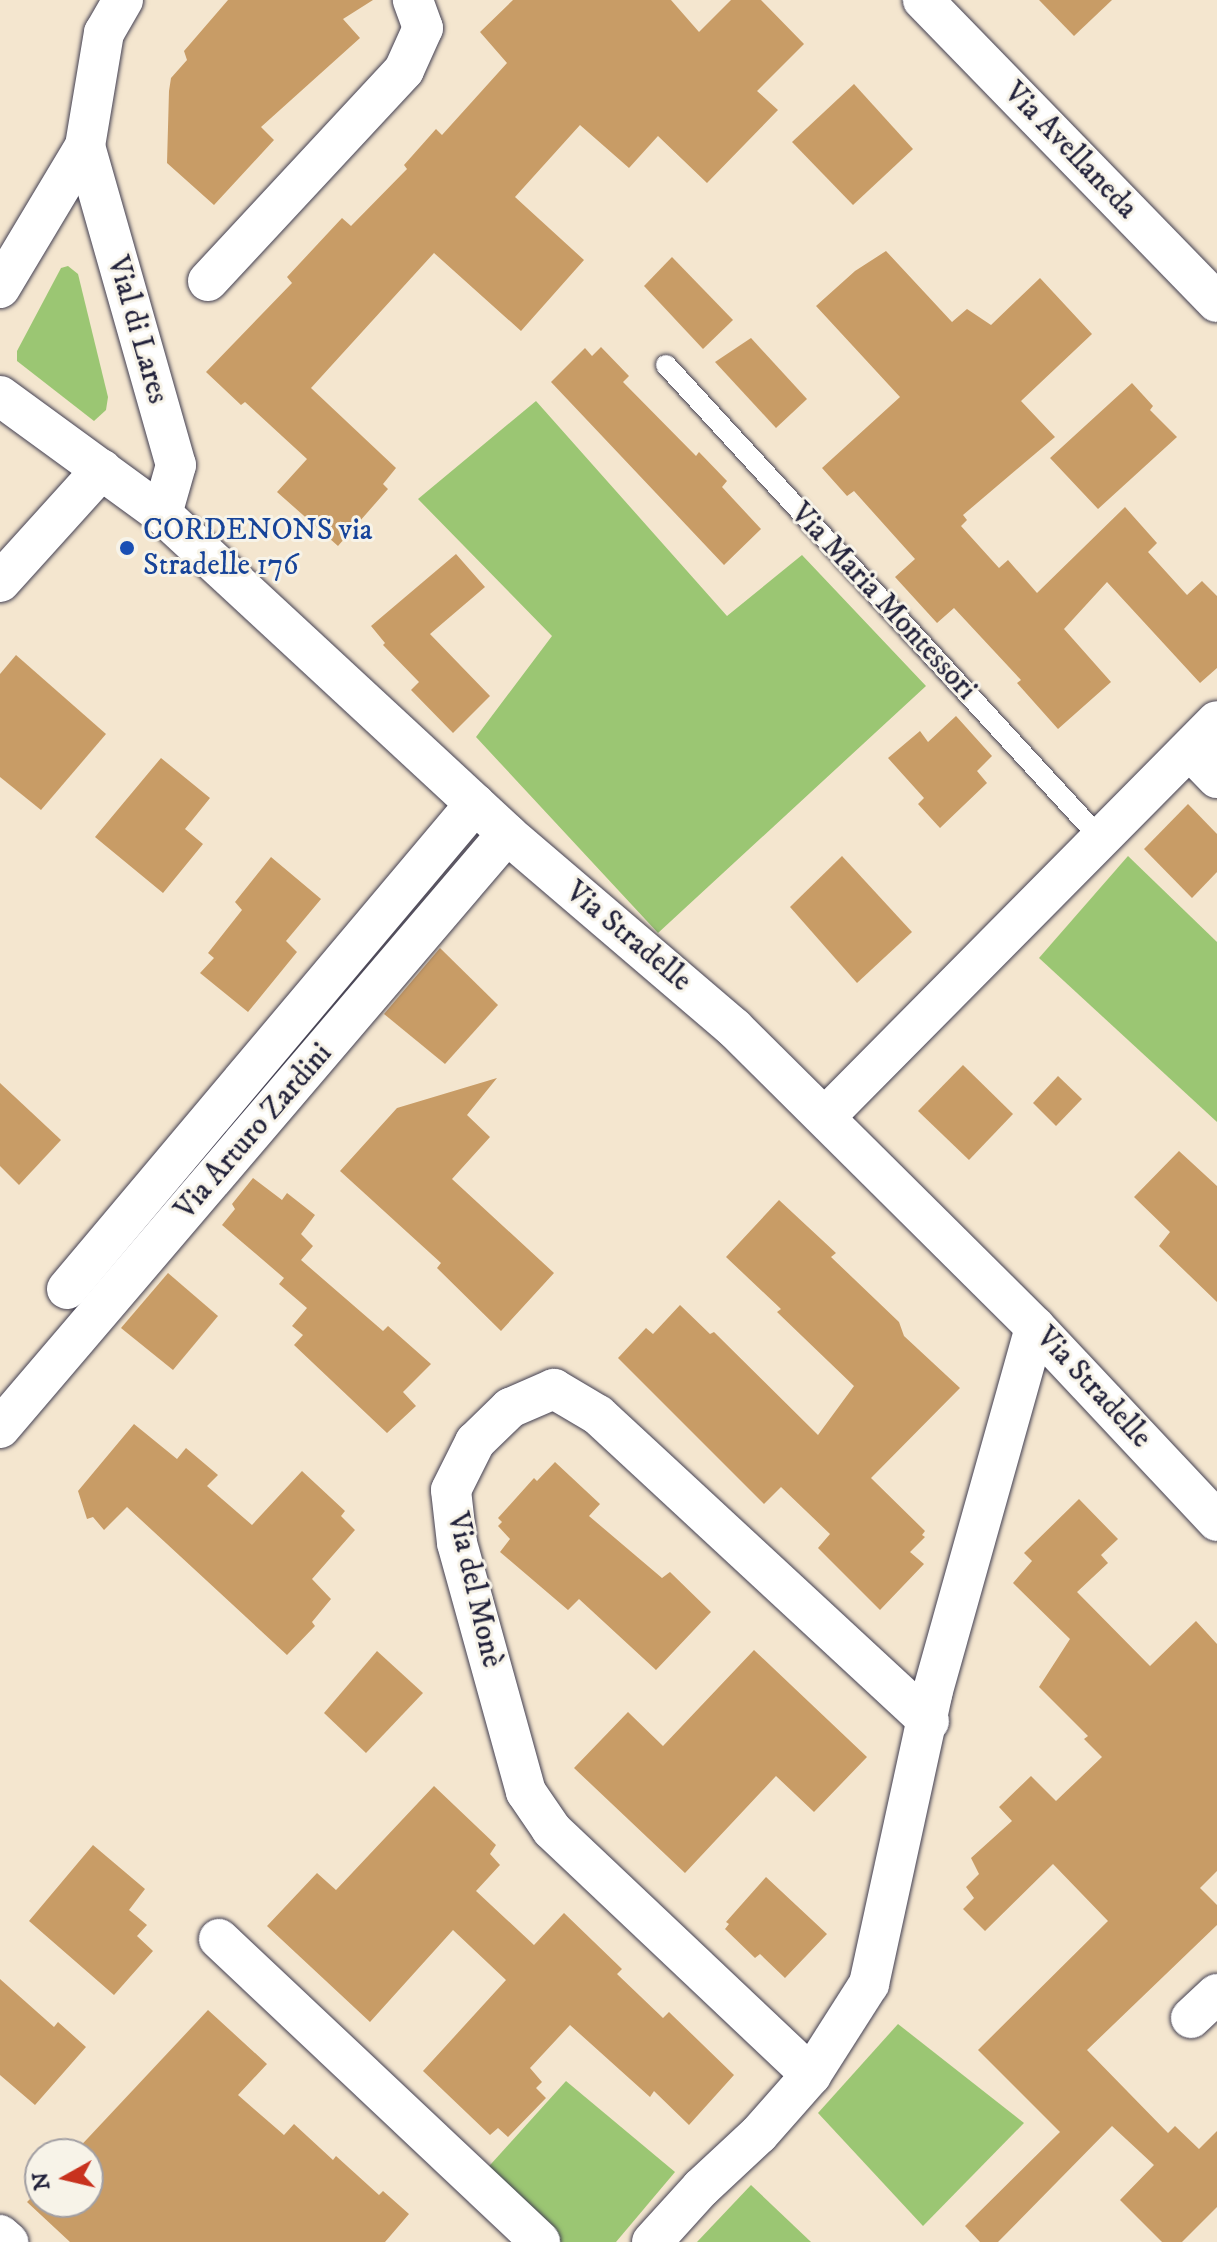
<!DOCTYPE html>
<html>
<head>
<meta charset="utf-8">
<style>
  body { margin:0 }
  #map { position:relative; width:1217px; height:2242px; overflow:hidden; background:#f4e6cf; font-family:"IM FELL DW Pica",serif }
  div>[style] { position:absolute }
  .green>* { inset:0; background:#9bc673 }
  .building>* { inset:0; background:#c89c66 }
  .roads { filter:drop-shadow(0 0 2px #423f51) drop-shadow(0 0 2px #423f51) }
  .lane>* { height:20px; margin:-10px; padding:0 10px; transform-origin:10px; border-radius:10px; background:#fff }
  .street>* { height:40px; margin:-20px; padding:0 20px; transform-origin:20px; border-radius:20px; background:#fff }
  .dots>* { width:22px; height:22px; translate:-50% -50%; box-sizing:border-box; border:4px solid #f7f3e8; border-radius:50% }
  span { translate:-50% -50%; white-space:nowrap; text-align:center; line-height:1.15; -webkit-text-stroke:6px #f7f3e8; paint-order:stroke }
  .street-label { font-size:30px; color:#22223b }
  .transit-label { font-size:30px; color:#164399 }
  .left { translate:0 -50%; text-align:left }
  .north { position:absolute; left:24px; top:2138px; width:80px; height:80px; box-sizing:border-box; background:#f7f3e8; border:2px solid #a29fa3; border-radius:50%; rotate:262deg; font-size:22px; font-weight:700; line-height:32px; text-align:center; color:#22223b }
  .north::after { content:''; display:block; margin:auto; width:28px; height:36px; background:#c8321e; clip-path:polygon(50% 0,100% 100%,50% 72%,0 100%) }
</style>
</head>
<body>
<div id="map">
  <div class="green">
    <div style="clip-path:polygon(68px 266px,78px 274px,108px 397px,106px 410px,94px 421px,17px 361px,17px 351px,61px 268px)"></div>
    <div style="clip-path:polygon(536px 401px,727px 616px,802px 555px,926px 686px,658px 933px,476px 737px,552px 636px,418px 499px)"></div>
    <div style="clip-path:polygon(1128px 856px,1217px 942px,1217px 1122px,1039px 958px)"></div>
    <div style="clip-path:polygon(898px 2024px,1024px 2123px,923px 2226px,818px 2113px)"></div>
    <div style="clip-path:polygon(566px 2081px,675px 2172px,616px 2242px,554px 2242px,482px 2174px)"></div>
    <div style="clip-path:polygon(751px 2185px,811px 2242px,697px 2242px)"></div>
  </div>
  <div class="building">
    <div style="clip-path:polygon(228px 0,373px 0,343px 19px,360px 38px,261px 127px,274px 140px,214px 205px,167px 163px,169px 91px,171px 78px,187px 60px,184px 51px)"></div>
    <div style="clip-path:polygon(513px 0,671px 0,699px 32px,731px 0,761px 0,804px 44px,757px 91px,778px 110px,707px 183px,658px 136px,629px 168px,580px 125px,515px 197px,584px 260px,521px 331px,434px 253px,311px 388px,396px 468px,383px 484px,388px 489px,338px 546px,277px 492px,307px 459px,245px 402px,241px 405px,206px 372px,292px 283px,287px 277px,342px 218px,351px 226px,407px 169px,404px 165px,436px 129px,442px 135px,507px 63px,480px 32px)"></div>
    <div style="clip-path:polygon(1039px 0,1112px 0,1074px 36px)"></div>
    <div style="clip-path:polygon(854px 84px,913px 149px,853px 205px,792px 142px)"></div>
    <div style="clip-path:polygon(886px 251px,952px 322px,967px 309px,991px 325px,1040px 278px,1092px 334px,1021px 401px,1055px 437px,963px 515px,967px 520px,961px 526px,999px 568px,1008px 560px,1037px 593px,1125px 507px,1157px 543px,1148px 552px,1187px 595px,1202px 581px,1217px 596px,1217px 668px,1200px 683px,1107px 582px,1064px 629px,1111px 682px,1058px 729px,1017px 683px,1021px 680px,954px 608px,937px 623px,895px 577px,915px 559px,854px 491px,847px 496px,822px 468px,900px 397px,816px 306px,855px 271px)"></div>
    <div style="clip-path:polygon(672px 257px,733px 320px,703px 349px,644px 286px)"></div>
    <div style="clip-path:polygon(751px 338px,807px 399px,776px 428px,715px 362px)"></div>
    <div style="clip-path:polygon(601px 347px,629px 376px,623px 382px,696px 456px,699px 452px,727px 481px,722px 487px,761px 529px,724px 565px,551px 382px,585px 348px,592px 356px)"></div>
    <div style="clip-path:polygon(1132px 383px,1153px 406px,1150px 410px,1177px 437px,1098px 509px,1050px 458px)"></div>
    <div style="clip-path:polygon(456px 554px,485px 587px,430px 634px,490px 696px,453px 733px,411px 690px,419px 682px,383px 645px,385px 643px,371px 626px)"></div>
    <div style="clip-path:polygon(16px 655px,106px 734px,41px 810px,0 777px,0 674px)"></div>
    <div style="clip-path:polygon(956px 716px,992px 756px,977px 771px,987px 783px,940px 828px,918px 804px,924px 798px,888px 758px,920px 731px,928px 742px)"></div>
    <div style="clip-path:polygon(161px 758px,210px 798px,185px 829px,203px 844px,163px 893px,95px 837px)"></div>
    <div style="clip-path:polygon(1188px 804px,1217px 834px,1217px 872px,1192px 898px,1144px 849px)"></div>
    <div style="clip-path:polygon(842px 856px,912px 932px,857px 983px,790px 907px)"></div>
    <div style="clip-path:polygon(271px 857px,321px 899px,286px 941px,297px 952px,248px 1012px,200px 973px,214px 958px,208px 953px,242px 910px,235px 902px)"></div>
    <div style="clip-path:polygon(440px 948px,498px 1005px,445px 1064px,384px 1014px)"></div>
    <div style="clip-path:polygon(963px 1065px,1013px 1114px,969px 1160px,918px 1111px)"></div>
    <div style="clip-path:polygon(1058px 1076px,1082px 1099px,1056px 1126px,1033px 1103px)"></div>
    <div style="clip-path:polygon(497px 1078px,467px 1115px,490px 1137px,452px 1179px,554px 1273px,501px 1331px,437px 1268px,441px 1263px,340px 1171px,397px 1108px)"></div>
    <div style="clip-path:polygon(0 1083px,61px 1140px,19px 1185px,0 1166px)"></div>
    <div style="clip-path:polygon(1179px 1151px,1217px 1186px,1217px 1302px,1159px 1246px,1170px 1232px,1134px 1197px)"></div>
    <div style="clip-path:polygon(253px 1178px,282px 1200px,287px 1193px,315px 1215px,301px 1234px,313px 1246px,301px 1260px,383px 1331px,388px 1326px,431px 1364px,403px 1392px,416px 1406px,387px 1433px,294px 1345px,303px 1335px,292px 1326px,307px 1308px,279px 1284px,284px 1278px,222px 1225px,235px 1209px,232px 1204px)"></div>
    <div style="clip-path:polygon(779px 1200px,836px 1253px,831px 1257px,899px 1322px,904px 1336px,960px 1388px,871px 1478px,925px 1531px,922px 1535px,925px 1537px,910px 1552px,924px 1564px,880px 1610px,818px 1548px,830px 1534px,781px 1487px,764px 1504px,618px 1358px,646px 1328px,653px 1334px,680px 1305px,710px 1334px,714px 1332px,818px 1435px,854px 1386px,777px 1312px,781px 1309px,726px 1257px)"></div>
    <div style="clip-path:polygon(168px 1273px,218px 1316px,173px 1370px,121px 1328px)"></div>
    <div style="clip-path:polygon(134px 1424px,177px 1459px,186px 1448px,218px 1475px,207px 1486px,252px 1525px,302px 1471px,345px 1511px,341px 1516px,355px 1530px,312px 1579px,331px 1599px,312px 1622px,315px 1626px,287px 1655px,127px 1507px,104px 1530px,93px 1517px,87px 1519px,78px 1491px)"></div>
    <div style="clip-path:polygon(555px 1462px,600px 1504px,589px 1516px,662px 1578px,670px 1572px,711px 1612px,656px 1670px,579px 1599px,568px 1610px,500px 1552px,510px 1539px,498px 1526px,502px 1522px,498px 1518px,534px 1478px,537px 1481px)"></div>
    <div style="clip-path:polygon(1079px 1499px,1118px 1539px,1101px 1555px,1108px 1563px,1077px 1592px,1150px 1666px,1196px 1621px,1217px 1644px,1217px 1871px,1200px 1888px,1217px 1905px,1217px 1925px,1087px 2050px,1168px 2133px,1175px 2126px,1199px 2149px,1217px 2131px,1217px 2207px,1182px 2242px,1162px 2242px,1120px 2200px,1154px 2165px,1112px 2126px,998px 2242px,980px 2242px,965px 2226px,1060px 2132px,978px 2050px,1108px 1921px,1053px 1864px,985px 1931px,963px 1909px,974px 1898px,966px 1887px,979px 1874px,971px 1858px,1012px 1821px,999px 1807px,1031px 1776px,1056px 1801px,1102px 1757px,1084px 1739px,1088px 1736px,1039px 1687px,1070px 1639px,1013px 1583px,1032px 1561px,1024px 1553px)"></div>
    <div style="clip-path:polygon(754px 1650px,867px 1757px,814px 1812px,776px 1776px,685px 1873px,574px 1768px,628px 1712px,663px 1746px)"></div>
    <div style="clip-path:polygon(377px 1651px,423px 1693px,366px 1753px,324px 1713px)"></div>
    <div style="clip-path:polygon(434px 1786px,496px 1845px,490px 1854px,500px 1865px,476px 1891px,534px 1945px,564px 1913px,622px 1969px,617px 1974px,663px 2018px,669px 2012px,734px 2075px,689px 2125px,654px 2091px,650px 2097px,570px 2025px,530px 2068px,542px 2082px,536px 2088px,546px 2098px,508px 2137px,498px 2128px,490px 2135px,423px 2071px,506px 1980px,453px 1930px,370px 2022px,267px 1926px,317px 1873px,336px 1890px)"></div>
    <div style="clip-path:polygon(93px 1845px,145px 1889px,129px 1910px,147px 1925px,137px 1936px,153px 1951px,114px 1995px,29px 1921px)"></div>
    <div style="clip-path:polygon(766px 1877px,827px 1934px,785px 1978px,760px 1954px,755px 1958px,725px 1929px,729px 1924px,726px 1922px)"></div>
    <div style="clip-path:polygon(0 1979px,54px 2027px,58px 2022px,86px 2047px,35px 2105px,0 2075px)"></div>
    <div style="clip-path:polygon(208px 2010px,267px 2064px,238px 2095px,284px 2135px,294px 2124px,333px 2160px,336px 2156px,379px 2195px,383px 2191px,409px 2214px,385px 2242px,70px 2242px,27px 2202px,40px 2189px,40px 2202px,88px 2202px,88px 2154px,73px 2154px)"></div>
  </div>
  <div class="roads">
    <div class="lane">
      <div style="left:666px;top:365px;width:643px;rotate:47.46deg"></div>
    </div>
    <div class="street">
      <div style="left:923px;top:0;width:421px;rotate:45.8deg"></div>
      <div style="left:85px;top:146px;width:332px;rotate:74.1deg"></div>
      <div style="left:176px;top:465px;width:51px;rotate:105.9deg"></div>
      <div style="left:208px;top:281px;width:288px;rotate:-47.1deg"></div>
      <div style="left:404px;top:70px;width:46px;rotate:-65.7deg"></div>
      <div style="left:423px;top:28px;width:30px;rotate:-110deg"></div>
      <div style="left:0;top:288px;width:165px;rotate:-59.1deg"></div>
      <div style="left:85px;top:146px;width:115px;rotate:-80.5deg"></div>
      <div style="left:104px;top:33px;width:38px;rotate:-60deg"></div>
      <div style="left:0;top:396px;width:200px;rotate:36.1deg"></div>
      <div style="left:162px;top:514px;width:471px;rotate:42.8deg"></div>
      <div style="left:507px;top:834px;width:299px;rotate:40.5deg"></div>
      <div style="left:734px;top:1028px;width:424px;rotate:44.8deg"></div>
      <div style="left:1035px;top:1327px;width:266px;rotate:46.8deg"></div>
      <div style="left:0;top:582px;width:152px;rotate:-47.9deg"></div>
      <div style="left:1190px;top:750px;width:39px;rotate:46deg"></div>
      <div style="left:825px;top:1117px;width:557px;rotate:-45.29deg"></div>
      <div style="left:67px;top:1289px;width:634px;rotate:-49.93deg"></div>
      <div style="left:0;top:1428px;width:781px;rotate:-49.52deg"></div>
      <div style="left:219px;top:1939px;width:441px;rotate:43.3deg"></div>
      <div style="left:1191px;top:2018px;width:35px;rotate:-43deg"></div>
      <div style="left:811px;top:2075px;width:357px;rotate:-136.6deg"></div>
      <div style="left:552px;top:1830px;width:46px;rotate:-124.4deg"></div>
      <div style="left:526px;top:1792px;width:258px;rotate:-105.5deg"></div>
      <div style="left:457px;top:1543px;width:53px;rotate:-96.5deg"></div>
      <div style="left:451px;top:1490px;width:54px;rotate:-63.4deg"></div>
      <div style="left:475px;top:1442px;width:49px;rotate:-44.2deg"></div>
      <div style="left:510px;top:1408px;width:48px;rotate:-23.4deg"></div>
      <div style="left:554px;top:1389px;width:51px;rotate:30.6deg"></div>
      <div style="left:598px;top:1415px;width:451px;rotate:42.8deg"></div>
      <div style="left:0;top:2235px;width:11px;rotate:41deg"></div>
      <div style="left:652px;top:2242px;width:73px;rotate:-47.8deg"></div>
      <div style="left:701px;top:2188px;width:79px;rotate:-43deg"></div>
      <div style="left:759px;top:2134px;width:79px;rotate:-48.6deg"></div>
      <div style="left:811px;top:2075px;width:108px;rotate:-57.5deg"></div>
      <div style="left:869px;top:1984px;width:297px;rotate:-77.7deg"></div>
      <div style="left:932px;top:1694px;width:381px;rotate:-74.3deg"></div>
    </div>
  </div>
  <div class="dots">
    <div style="left:127px;top:548px;background:#1a4fb4"></div>
  </div>
  <div class="street-label">
    <span style="left:1070px;top:151px;rotate:46deg">Via Avellaneda</span>
    <span style="left:137px;top:330px;rotate:74deg">Vial di Lares</span>
    <span style="left:883px;top:602px;rotate:47deg">Via Maria Montessori</span>
    <span style="left:628px;top:937px;rotate:40deg">Via Stradelle</span>
    <span style="left:254px;top:1132px;rotate:-49deg">Via Arturo Zardini</span>
    <span style="left:1093px;top:1388px;rotate:47deg">Via Stradelle</span>
    <span style="left:474px;top:1590px;rotate:77deg">Via del Monè</span>
  </div>
  <div class="transit-label">
    <span class="left" style="left:143px;top:548px">CORDENONS via<br>Stradelle 176</span>
  </div>
  <div class="north">N</div>
</div>
</body>
</html>
